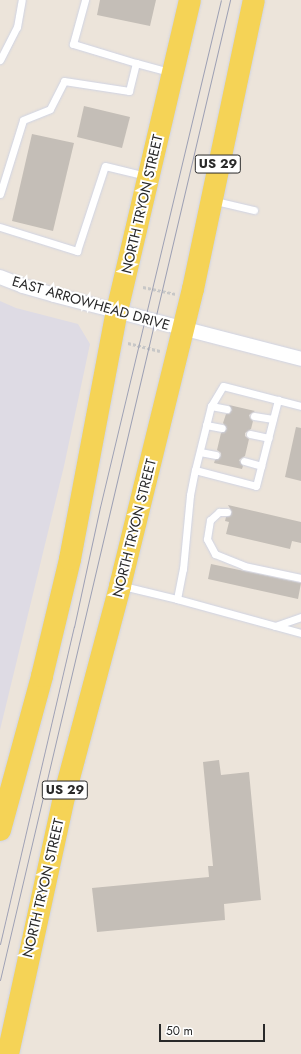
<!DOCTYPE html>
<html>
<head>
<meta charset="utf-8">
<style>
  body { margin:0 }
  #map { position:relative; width:301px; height:1054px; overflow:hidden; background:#ece4da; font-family:Jost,sans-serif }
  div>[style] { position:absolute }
  .industrial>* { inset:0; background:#dedbe4 }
  .building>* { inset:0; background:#c4beb7 }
  .path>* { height:2.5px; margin-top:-1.25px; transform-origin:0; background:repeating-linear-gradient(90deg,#c7c7c7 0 3px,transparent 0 5px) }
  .roads { filter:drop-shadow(0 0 1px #cfd3e3) drop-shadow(0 0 1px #cfd3e3) }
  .service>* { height:7px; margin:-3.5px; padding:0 3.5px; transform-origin:3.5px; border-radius:3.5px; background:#fff }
  .minor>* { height:14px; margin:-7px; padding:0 7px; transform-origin:7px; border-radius:7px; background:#fff }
  .primary>* { height:22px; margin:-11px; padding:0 11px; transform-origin:11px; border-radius:11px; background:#f5d356 }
  .tram>* { height:1px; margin:-0.5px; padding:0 0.5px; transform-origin:0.5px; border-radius:0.5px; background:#9da0b4 }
  span { translate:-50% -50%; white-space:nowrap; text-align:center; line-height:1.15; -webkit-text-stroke:4px #fff; paint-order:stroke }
  .shield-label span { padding:1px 3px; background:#fff; border:1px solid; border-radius:3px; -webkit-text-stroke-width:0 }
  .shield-label { font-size:13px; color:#292929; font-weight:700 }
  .street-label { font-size:14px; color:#292929 }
  .scale { position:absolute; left:159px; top:1024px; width:106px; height:18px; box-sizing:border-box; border:2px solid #292929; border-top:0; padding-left:5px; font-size:12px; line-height:14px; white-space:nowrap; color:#292929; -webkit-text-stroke:3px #fff; paint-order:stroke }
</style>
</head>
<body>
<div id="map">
  <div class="industrial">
    <div style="clip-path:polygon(0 301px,16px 308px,78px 324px,90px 344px,64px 466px,0 730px)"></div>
  </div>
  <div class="building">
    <div style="clip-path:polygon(100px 0,156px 0,150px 26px,97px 15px)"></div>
    <div style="clip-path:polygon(84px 106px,130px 117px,122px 148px,77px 137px)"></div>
    <div style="clip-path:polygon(32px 134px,74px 143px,53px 231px,12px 221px)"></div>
    <div style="clip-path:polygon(229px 405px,255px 411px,249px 415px,250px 418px,253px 421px,251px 429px,245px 433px,245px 436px,249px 439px,245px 456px,239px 460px,243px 466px,242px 469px,214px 463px,215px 460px,221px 456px,221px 453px,217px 450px,221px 433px,227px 429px,223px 423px,226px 414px,229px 414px,232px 410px)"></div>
    <div style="clip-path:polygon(296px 427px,301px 428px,301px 481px,285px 477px)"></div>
    <div style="clip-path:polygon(228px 505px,301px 522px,301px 543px,292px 541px,290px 549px,226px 534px,229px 522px,225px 521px,226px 517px,230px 516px,232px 512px)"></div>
    <div style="clip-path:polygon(211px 564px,301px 583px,298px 599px,208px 579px)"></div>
    <div style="clip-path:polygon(219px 760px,221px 775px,249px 772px,261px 900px,224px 904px,225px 920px,97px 932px,92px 888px,209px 877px,208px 866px,213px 866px,203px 762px)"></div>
  </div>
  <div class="path">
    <div style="left:143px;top:287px;width:33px;rotate:12deg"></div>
    <div style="left:128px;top:343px;width:33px;rotate:14deg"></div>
  </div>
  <div class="roads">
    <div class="service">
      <div style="left:0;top:60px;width:37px;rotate:-63deg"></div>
      <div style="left:17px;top:27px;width:27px;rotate:-80deg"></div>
      <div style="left:136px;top:63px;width:35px;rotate:15deg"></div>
      <div style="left:0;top:194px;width:77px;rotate:-72.7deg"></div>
      <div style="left:23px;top:120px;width:29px;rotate:-22deg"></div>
      <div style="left:50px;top:109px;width:31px;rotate:-63deg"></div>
      <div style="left:64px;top:81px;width:66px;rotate:8.7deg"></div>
      <div style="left:129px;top:91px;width:29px;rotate:-76deg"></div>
      <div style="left:136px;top:63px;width:66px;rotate:-163.2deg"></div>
      <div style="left:73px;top:44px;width:46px;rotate:-74.7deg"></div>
      <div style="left:215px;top:201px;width:40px;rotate:13deg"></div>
      <div style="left:0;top:227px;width:81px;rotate:17.3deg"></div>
      <div style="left:77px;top:251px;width:89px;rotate:-71.8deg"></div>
      <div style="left:105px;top:166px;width:42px;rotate:13.7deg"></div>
      <div style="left:211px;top:406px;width:16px;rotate:11deg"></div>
      <div style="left:254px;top:416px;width:19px;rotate:9deg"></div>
      <div style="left:206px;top:425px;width:16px;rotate:11deg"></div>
      <div style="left:250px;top:434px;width:19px;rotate:12deg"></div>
      <div style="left:200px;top:452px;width:16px;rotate:11deg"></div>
      <div style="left:244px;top:461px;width:18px;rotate:16deg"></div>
      <div style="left:195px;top:470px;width:63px;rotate:14.7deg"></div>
      <div style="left:256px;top:486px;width:89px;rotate:-75.7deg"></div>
      <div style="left:227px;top:512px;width:8px;rotate:180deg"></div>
      <div style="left:219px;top:512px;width:12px;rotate:138deg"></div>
      <div style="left:210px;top:520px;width:19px;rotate:99deg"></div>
      <div style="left:207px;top:539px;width:17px;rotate:62deg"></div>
      <div style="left:215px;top:554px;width:31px;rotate:22deg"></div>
      <div style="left:244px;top:566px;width:58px;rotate:11.9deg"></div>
      <div style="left:123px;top:586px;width:56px;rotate:13.5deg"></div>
      <div style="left:177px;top:599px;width:31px;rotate:-79deg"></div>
      <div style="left:183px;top:569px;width:74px;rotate:-84.6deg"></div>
      <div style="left:190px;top:495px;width:25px;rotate:-79deg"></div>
      <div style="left:195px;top:470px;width:66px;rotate:-76deg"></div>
      <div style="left:211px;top:406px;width:23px;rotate:-59deg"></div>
      <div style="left:223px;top:386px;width:81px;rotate:14.4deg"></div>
      <div style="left:177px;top:599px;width:129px;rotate:15.3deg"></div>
      <div style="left:275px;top:626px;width:28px;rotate:-19deg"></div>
    </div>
    <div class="minor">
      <div style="left:0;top:277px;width:25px;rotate:21deg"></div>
      <div style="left:23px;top:286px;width:32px;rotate:16deg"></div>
      <div style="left:54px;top:295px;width:255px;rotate:14.5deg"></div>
    </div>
    <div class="primary">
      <div style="left:0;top:830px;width:160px;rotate:-74.7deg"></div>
      <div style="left:42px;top:676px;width:120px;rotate:-76.5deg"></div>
      <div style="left:70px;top:559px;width:252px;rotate:-79.3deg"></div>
      <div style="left:117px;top:311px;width:319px;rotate:-76.8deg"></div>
      <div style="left:8px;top:1054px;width:263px;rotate:-77.7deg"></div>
      <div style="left:64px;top:797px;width:218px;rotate:-75.1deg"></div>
      <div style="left:120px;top:586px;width:306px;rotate:-76.2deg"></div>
      <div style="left:193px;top:289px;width:295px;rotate:-78.1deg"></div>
    </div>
  </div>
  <div class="tram">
    <div style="left:0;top:944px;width:326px;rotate:-76.9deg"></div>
    <div style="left:74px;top:627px;width:123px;rotate:-77.8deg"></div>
    <div style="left:100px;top:507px;width:521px;rotate:-76.58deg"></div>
    <div style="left:0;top:980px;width:1007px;rotate:-76.79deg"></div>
  </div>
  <div class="shield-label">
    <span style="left:218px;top:164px">US 29</span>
    <span style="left:65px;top:790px">US 29</span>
  </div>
  <div class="street-label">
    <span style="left:142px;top:204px;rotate:-77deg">NORTH TRYON STREET</span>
    <span style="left:91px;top:303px;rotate:16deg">EAST ARROWHEAD DRIVE</span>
    <span style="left:134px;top:528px;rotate:-76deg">NORTH TRYON STREET</span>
    <span style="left:43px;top:888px;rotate:-77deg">NORTH TRYON STREET</span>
  </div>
  <div class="scale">50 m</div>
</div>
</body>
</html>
